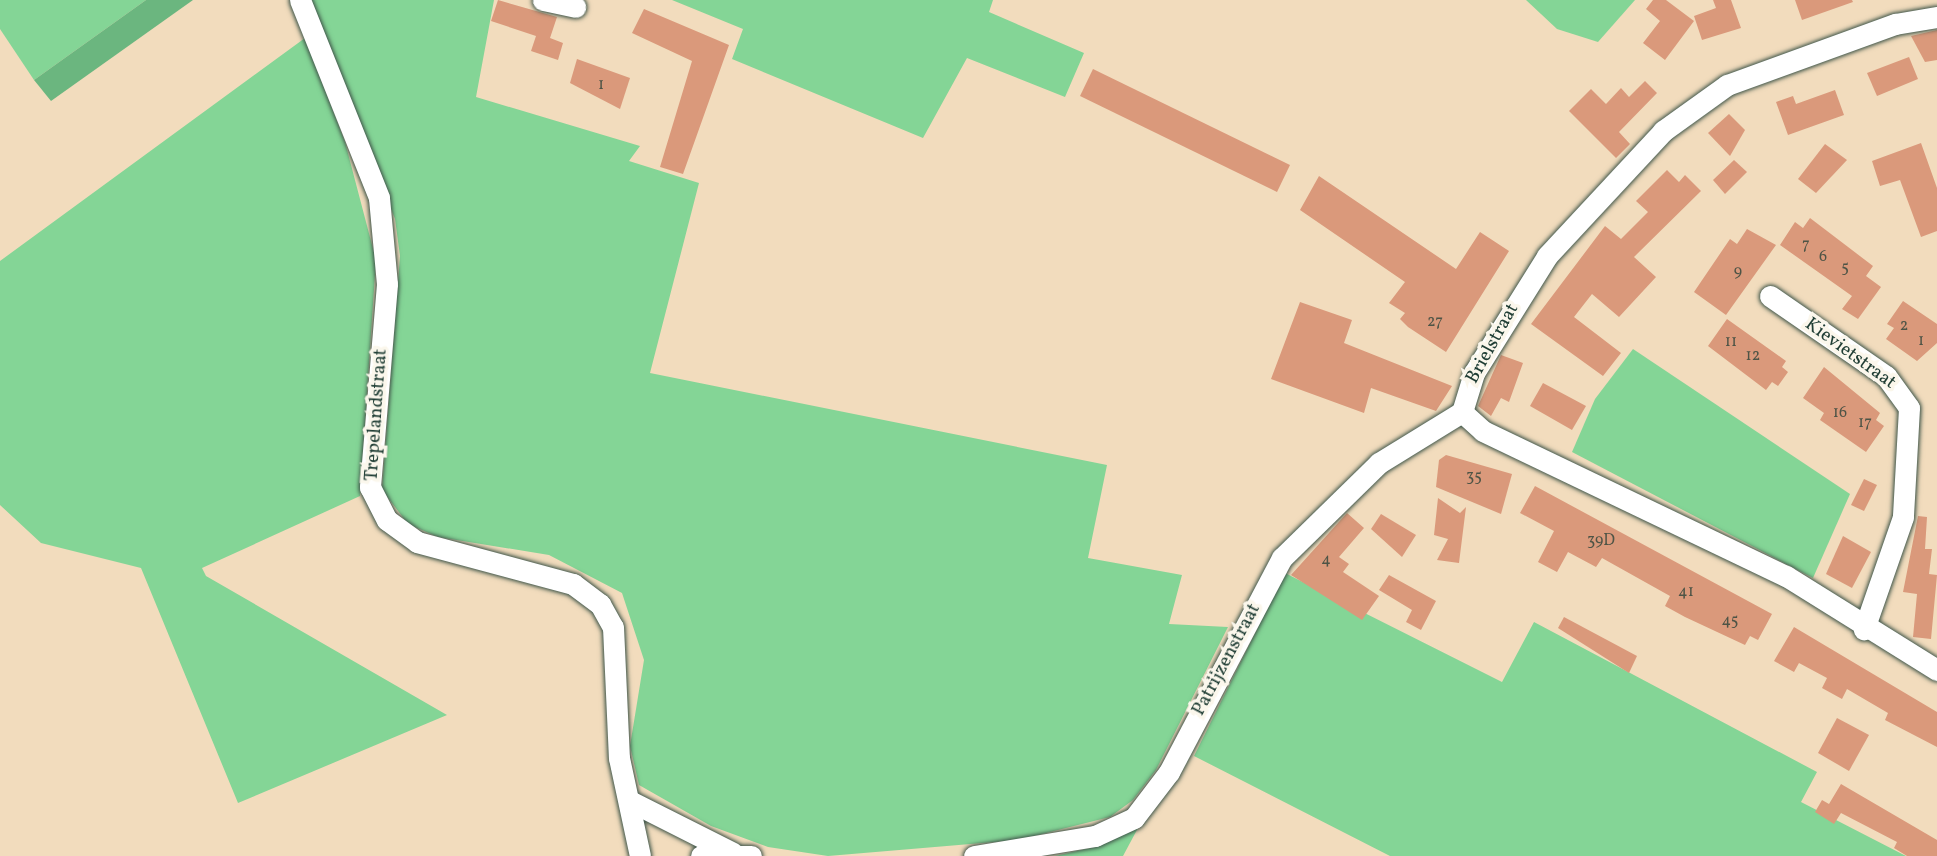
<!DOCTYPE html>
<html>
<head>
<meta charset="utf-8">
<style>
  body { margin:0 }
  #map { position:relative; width:1937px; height:856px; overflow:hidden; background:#f2dcbd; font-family:Vollkorn,serif }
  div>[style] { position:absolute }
  .green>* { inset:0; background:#84d596 }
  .forest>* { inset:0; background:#6bb67f }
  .building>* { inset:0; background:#da997b }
  .roads { filter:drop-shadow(0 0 2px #3f5549) drop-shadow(0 0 2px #3f5549) }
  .minor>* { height:21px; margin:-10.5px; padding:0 10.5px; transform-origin:10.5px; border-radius:10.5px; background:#fff }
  span { translate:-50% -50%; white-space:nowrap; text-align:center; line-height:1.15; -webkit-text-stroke:7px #fbf7ec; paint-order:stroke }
  .number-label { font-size:16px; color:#4e5446 }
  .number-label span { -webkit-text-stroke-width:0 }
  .street-label { font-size:19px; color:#1f3d34 }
</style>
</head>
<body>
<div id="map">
  <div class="green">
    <div style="clip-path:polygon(0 0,146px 0,34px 80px,0 29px)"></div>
    <div style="clip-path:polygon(310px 0,494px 0,476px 97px,640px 146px,629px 161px,699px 183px,650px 373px,1107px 465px,1088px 558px,1182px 575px,1169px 624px,1228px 627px,1156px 770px,1133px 800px,1110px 817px,1018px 840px,828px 856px,768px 847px,711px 826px,639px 785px,630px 746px,644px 660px,622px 593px,549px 555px,438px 537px,408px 524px,382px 490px,400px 256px,395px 219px)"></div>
    <div style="clip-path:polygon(672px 0,993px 0,989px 12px,1084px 53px,1065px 97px,967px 58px,923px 138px,732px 59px,743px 29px)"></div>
    <div style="clip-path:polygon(1526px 0,1635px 0,1598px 42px,1557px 29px)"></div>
    <div style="clip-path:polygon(305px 38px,345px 142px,376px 260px,360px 496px,202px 568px,206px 576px,447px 715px,238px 803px,141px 568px,41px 543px,0 505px,0 261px)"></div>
    <div style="clip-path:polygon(1633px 349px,1850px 494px,1813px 578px,1572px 452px,1595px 399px)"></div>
    <div style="clip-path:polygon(1285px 573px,1502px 682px,1534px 622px,1817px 772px,1801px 802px,1906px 856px,1390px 856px,1194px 756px)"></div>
    <div style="clip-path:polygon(1138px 828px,1123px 856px,1055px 856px,1095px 847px)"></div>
  </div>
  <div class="forest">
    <div style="clip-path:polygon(146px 0,193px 0,51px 101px,34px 80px)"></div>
  </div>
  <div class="building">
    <div style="clip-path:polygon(498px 0,557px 17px,550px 38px,563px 43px,558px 60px,531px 51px,536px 36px,491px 21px)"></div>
    <div style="clip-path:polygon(1653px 0,1666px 0,1694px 21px,1665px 60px,1643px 43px,1660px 21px,1646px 9px)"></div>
    <div style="clip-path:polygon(1713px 0,1731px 0,1741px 28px,1702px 40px,1694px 16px,1716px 8px)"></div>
    <div style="clip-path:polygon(1795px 0,1852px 0,1853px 2px,1802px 20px)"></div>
    <div style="clip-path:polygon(644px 9px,729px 45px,683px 174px,660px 167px,692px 61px,632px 33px)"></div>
    <div style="clip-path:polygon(1937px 30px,1937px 60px,1925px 62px,1911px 36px)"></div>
    <div style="clip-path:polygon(1909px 57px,1918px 79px,1877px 96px,1867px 73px)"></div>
    <div style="clip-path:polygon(577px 59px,630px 78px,620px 109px,570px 83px)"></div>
    <div style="clip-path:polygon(1093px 69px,1290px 165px,1277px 192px,1080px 96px)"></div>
    <div style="clip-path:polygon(1645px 81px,1657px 93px,1619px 132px,1630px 144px,1616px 158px,1569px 111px,1591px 89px,1606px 104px,1621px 88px,1629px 97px)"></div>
    <div style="clip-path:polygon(1835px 90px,1844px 115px,1788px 135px,1776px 102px,1793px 96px,1796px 104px)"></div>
    <div style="clip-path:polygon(1729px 114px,1745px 130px,1730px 156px,1708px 133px)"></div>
    <div style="clip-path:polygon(1921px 143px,1937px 188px,1937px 231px,1921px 237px,1900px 180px,1880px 186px,1872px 161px)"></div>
    <div style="clip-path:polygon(1825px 144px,1847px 160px,1816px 193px,1798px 179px)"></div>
    <div style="clip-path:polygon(1734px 160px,1747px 172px,1725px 194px,1713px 180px)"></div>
    <div style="clip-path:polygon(1667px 170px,1679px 182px,1685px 175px,1701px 191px,1634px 257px,1656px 277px,1619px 317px,1592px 294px,1574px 317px,1621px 353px,1603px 376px,1531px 324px,1605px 226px,1621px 239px,1648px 212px,1636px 201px)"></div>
    <div style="clip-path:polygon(1319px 176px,1456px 269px,1480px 232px,1509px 251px,1446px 352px,1408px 327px,1400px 319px,1405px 313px,1389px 303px,1405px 282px,1300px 210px)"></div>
    <div style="clip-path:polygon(1810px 218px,1873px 266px,1866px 276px,1881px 287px,1858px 319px,1842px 309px,1852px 296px,1780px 245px,1795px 222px,1803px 228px)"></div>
    <div style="clip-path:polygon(1747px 229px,1776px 245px,1726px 315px,1694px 292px,1730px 239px,1737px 244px)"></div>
    <div style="clip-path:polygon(1903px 301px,1937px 324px,1937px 343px,1917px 361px,1886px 339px,1894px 328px,1887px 324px)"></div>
    <div style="clip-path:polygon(1300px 302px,1352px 320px,1344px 343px,1452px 386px,1436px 411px,1371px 388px,1364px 413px,1271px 379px)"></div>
    <div style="clip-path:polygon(1727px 319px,1786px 361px,1782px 367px,1788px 372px,1778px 386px,1772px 382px,1766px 390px,1708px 346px)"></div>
    <div style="clip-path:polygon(1501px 355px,1523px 363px,1509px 402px,1501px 398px,1491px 416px,1478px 406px)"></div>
    <div style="clip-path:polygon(1824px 367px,1880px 413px,1876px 420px,1884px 426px,1866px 452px,1820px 420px,1824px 413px,1803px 398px)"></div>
    <div style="clip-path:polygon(1543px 383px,1586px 406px,1572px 430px,1530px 406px)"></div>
    <div style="clip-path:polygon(1446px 455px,1512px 474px,1501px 514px,1436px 487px,1439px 460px)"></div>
    <div style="clip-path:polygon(1864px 479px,1877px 485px,1864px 511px,1851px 505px)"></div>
    <div style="clip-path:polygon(1535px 486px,1772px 614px,1758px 640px,1750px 636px,1745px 645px,1685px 617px,1665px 606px,1670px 596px,1602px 558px,1596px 567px,1568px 552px,1557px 572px,1538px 562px,1554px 531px,1520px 513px)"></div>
    <div style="clip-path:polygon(1438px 498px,1460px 513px,1466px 507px,1459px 563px,1437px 560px,1448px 539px,1434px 535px)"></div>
    <div style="clip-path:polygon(1347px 513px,1364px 528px,1339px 557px,1349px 564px,1343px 572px,1379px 596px,1362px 620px,1291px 575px)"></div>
    <div style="clip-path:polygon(1381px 514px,1416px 535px,1402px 557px,1371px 529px)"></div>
    <div style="clip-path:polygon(1918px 516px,1927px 517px,1925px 549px,1932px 549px,1929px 574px,1937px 575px,1931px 639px,1913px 637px,1917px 594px,1903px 592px)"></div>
    <div style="clip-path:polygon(1843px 536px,1871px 552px,1852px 588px,1826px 574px)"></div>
    <div style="clip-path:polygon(1389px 575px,1436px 601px,1421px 630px,1406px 622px,1412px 610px,1379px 590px)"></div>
    <div style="clip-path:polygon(1564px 617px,1637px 656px,1629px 673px,1558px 628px)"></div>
    <div style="clip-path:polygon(1794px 627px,1937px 712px,1937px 747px,1885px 720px,1888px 713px,1847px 689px,1842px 699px,1822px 688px,1827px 678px,1799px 663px,1794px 672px,1774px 661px)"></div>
    <div style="clip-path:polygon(1837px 718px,1869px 735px,1849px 771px,1818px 753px)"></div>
    <div style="clip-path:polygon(1841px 784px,1937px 840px,1937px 856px,1907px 856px,1894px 848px,1897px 842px,1841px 813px,1834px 824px,1815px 812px,1822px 800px,1829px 804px)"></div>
  </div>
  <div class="roads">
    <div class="minor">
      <div style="left:300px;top:0;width:213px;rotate:68.2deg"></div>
      <div style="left:379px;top:198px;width:86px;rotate:84.7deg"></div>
      <div style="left:387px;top:284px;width:204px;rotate:94.8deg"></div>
      <div style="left:370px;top:487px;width:37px;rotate:63deg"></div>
      <div style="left:387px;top:520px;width:37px;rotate:36deg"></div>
      <div style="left:417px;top:542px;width:162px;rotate:15.1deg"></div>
      <div style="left:573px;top:584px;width:34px;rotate:37deg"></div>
      <div style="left:600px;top:604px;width:26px;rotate:61deg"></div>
      <div style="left:613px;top:627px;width:131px;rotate:87.4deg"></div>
      <div style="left:619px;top:758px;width:100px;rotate:77.9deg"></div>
      <div style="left:543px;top:0;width:33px;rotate:12deg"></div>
      <div style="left:1770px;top:296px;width:141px;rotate:34.6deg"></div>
      <div style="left:1886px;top:376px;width:39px;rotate:54deg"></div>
      <div style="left:1909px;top:408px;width:109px;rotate:93.2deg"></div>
      <div style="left:1903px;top:517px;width:119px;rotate:109.2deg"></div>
      <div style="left:1462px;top:412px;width:41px;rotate:-72.9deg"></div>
      <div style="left:1474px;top:373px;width:138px;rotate:-58deg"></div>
      <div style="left:1547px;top:256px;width:171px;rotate:-47.1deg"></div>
      <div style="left:1663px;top:131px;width:79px;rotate:-35.7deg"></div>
      <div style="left:1727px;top:85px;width:179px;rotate:-20deg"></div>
      <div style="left:1895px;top:24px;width:43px;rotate:-9.5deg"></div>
      <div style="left:1462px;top:412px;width:28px;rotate:42deg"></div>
      <div style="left:1483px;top:431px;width:336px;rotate:25.6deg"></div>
      <div style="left:1786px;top:576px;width:178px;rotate:31.9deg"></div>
      <div style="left:632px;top:802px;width:113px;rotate:26.8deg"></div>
      <div style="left:701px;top:856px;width:50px"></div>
      <div style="left:974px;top:856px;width:123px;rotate:-9.4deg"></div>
      <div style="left:1095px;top:836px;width:43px;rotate:-24.8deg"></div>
      <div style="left:1134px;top:818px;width:58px;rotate:-52.7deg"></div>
      <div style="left:1169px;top:772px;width:242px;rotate:-62.2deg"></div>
      <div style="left:1282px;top:558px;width:136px;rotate:-44.4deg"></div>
      <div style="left:1379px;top:463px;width:97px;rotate:-31.6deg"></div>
    </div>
  </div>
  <div class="number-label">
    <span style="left:601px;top:85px">1</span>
    <span style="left:1806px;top:245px">7</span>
    <span style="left:1823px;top:257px">6</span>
    <span style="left:1845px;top:268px">5</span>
    <span style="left:1738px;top:272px">9</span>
    <span style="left:1435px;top:322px">27</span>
    <span style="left:1904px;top:326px">2</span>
    <span style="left:1921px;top:341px">1</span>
    <span style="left:1731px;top:342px">11</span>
    <span style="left:1753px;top:356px">12</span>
    <span style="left:1840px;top:413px">16</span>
    <span style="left:1865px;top:423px">17</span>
    <span style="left:1474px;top:477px">35</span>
    <span style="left:1601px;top:541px">39D</span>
    <span style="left:1326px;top:560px">4</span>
    <span style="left:1686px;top:592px">41</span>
    <span style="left:1730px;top:621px">45</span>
  </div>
  <div class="street-label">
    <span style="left:1493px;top:344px;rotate:-61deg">Brielstraat</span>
    <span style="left:1850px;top:354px;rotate:36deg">Kievietstraat</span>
    <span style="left:377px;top:415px;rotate:-86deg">Trepelandstraat</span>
    <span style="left:1227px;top:660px;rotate:-62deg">Patrijzenstraat</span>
  </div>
</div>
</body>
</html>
